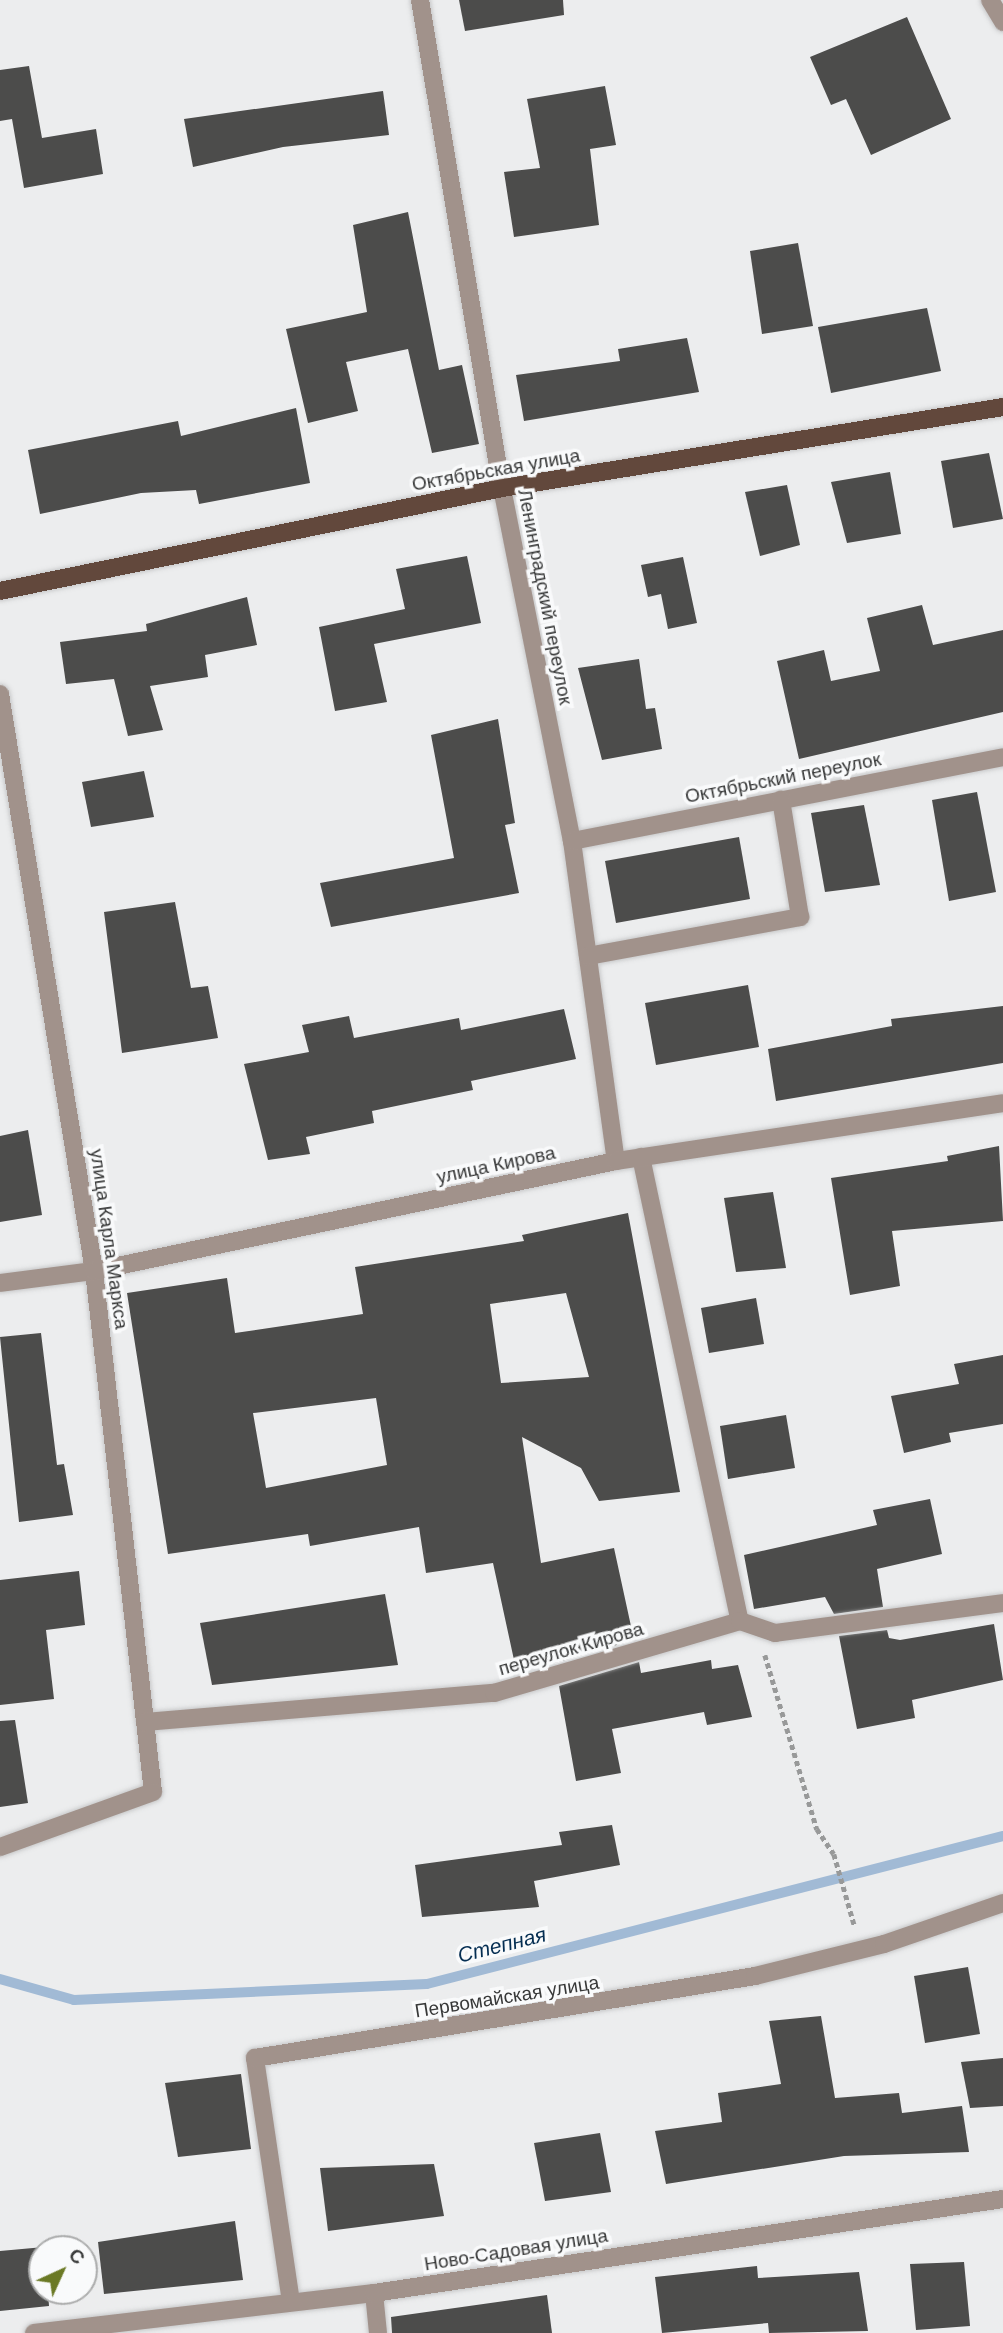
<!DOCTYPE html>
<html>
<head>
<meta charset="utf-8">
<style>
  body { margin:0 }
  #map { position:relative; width:1003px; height:2333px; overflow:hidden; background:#ecedee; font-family:Arial,sans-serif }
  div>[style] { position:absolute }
  .stream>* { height:10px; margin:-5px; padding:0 5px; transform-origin:5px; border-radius:5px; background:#a1bad5 }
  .building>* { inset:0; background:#4c4c4b }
  .path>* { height:4.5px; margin-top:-2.25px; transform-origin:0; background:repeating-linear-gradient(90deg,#989999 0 5px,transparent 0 8.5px) }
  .roads { filter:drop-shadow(0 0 2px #c8c9ca) drop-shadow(0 0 2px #c8c9ca) }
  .minor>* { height:18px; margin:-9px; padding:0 9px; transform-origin:9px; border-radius:9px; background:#a1928b }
  .major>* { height:18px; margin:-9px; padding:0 9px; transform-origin:9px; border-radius:9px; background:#62483c }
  span { translate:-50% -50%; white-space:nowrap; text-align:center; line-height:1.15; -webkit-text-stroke:7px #f9fafb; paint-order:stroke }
  .street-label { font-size:19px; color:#383939 }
  .water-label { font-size:21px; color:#052e52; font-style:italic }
  .north { position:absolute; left:28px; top:2235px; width:70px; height:70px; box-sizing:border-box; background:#f9fafb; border:2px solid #acadad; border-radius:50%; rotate:45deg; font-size:19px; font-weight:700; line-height:28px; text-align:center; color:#383939 }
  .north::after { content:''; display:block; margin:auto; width:24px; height:32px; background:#6b7925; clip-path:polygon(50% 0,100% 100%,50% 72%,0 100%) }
</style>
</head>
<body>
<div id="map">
  <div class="stream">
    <div style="left:0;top:1979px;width:77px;rotate:15.8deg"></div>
    <div style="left:74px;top:2000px;width:353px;rotate:-2.6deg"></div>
    <div style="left:427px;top:1984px;width:595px;rotate:-14.41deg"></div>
  </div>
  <div class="building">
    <div style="clip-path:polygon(459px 0,563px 0,564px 15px,465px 31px)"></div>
    <div style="clip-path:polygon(907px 17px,951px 119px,871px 155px,846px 99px,831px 105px,810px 57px)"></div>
    <div style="clip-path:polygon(29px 66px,42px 138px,96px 129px,103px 174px,24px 188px,12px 119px,0 121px,0 70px)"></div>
    <div style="clip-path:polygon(605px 86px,616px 145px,590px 149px,599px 225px,514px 237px,504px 172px,540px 168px,527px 99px)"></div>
    <div style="clip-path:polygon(383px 91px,389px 135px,283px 147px,193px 167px,184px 119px)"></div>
    <div style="clip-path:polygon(408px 212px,439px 370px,462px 365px,479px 444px,432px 453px,408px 349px,346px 362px,358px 411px,308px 423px,286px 329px,367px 312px,353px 225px)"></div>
    <div style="clip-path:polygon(798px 243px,813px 326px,762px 334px,750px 251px)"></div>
    <div style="clip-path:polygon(927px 308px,941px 371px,831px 393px,818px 327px)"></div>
    <div style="clip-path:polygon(687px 338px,699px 392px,524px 421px,516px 375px,620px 361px,618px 349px)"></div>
    <div style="clip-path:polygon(296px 408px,310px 483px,199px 504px,196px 490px,141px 493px,40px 514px,28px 450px,178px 421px,181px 436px)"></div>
    <div style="clip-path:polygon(989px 453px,1003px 519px,953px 528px,941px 461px)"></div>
    <div style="clip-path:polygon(890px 472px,901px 534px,847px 543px,831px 482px)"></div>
    <div style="clip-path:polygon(787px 485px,800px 545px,760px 556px,745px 492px)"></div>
    <div style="clip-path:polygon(467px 556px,481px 623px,374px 644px,387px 702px,335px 711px,319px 627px,405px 609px,396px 569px)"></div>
    <div style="clip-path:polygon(683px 557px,697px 623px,668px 629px,661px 594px,648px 597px,641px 565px)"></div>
    <div style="clip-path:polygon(247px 597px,257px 645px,205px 655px,208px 677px,150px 686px,163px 730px,128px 736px,114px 679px,66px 684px,60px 642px,147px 631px,146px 624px)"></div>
    <div style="clip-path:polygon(922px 605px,933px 645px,1003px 630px,1003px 712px,799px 759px,777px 661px,824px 650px,831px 681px,880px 671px,867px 618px)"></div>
    <div style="clip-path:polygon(639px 659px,646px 709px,655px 708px,662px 749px,602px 760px,578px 668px)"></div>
    <div style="clip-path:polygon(498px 719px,515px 823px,505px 825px,519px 893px,331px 927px,320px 883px,454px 858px,431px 735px)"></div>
    <div style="clip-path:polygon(144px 771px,154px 817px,91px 827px,82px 782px)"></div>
    <div style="clip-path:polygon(977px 792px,996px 892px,949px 901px,932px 800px)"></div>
    <div style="clip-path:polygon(864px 805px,880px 885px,825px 892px,811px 813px)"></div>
    <div style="clip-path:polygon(739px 837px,750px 899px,616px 923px,605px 861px)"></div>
    <div style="clip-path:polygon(175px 902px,191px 988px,208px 986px,218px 1038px,122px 1053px,104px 912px)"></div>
    <div style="clip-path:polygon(748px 985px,759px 1047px,656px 1065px,645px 1003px)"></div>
    <div style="clip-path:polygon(1003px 1006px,1003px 1063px,776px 1101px,768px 1049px,892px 1026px,891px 1019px)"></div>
    <div style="clip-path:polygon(564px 1009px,576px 1059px,471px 1081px,473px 1090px,372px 1111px,374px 1123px,306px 1137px,310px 1154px,268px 1160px,244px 1064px,309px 1052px,302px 1025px,349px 1016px,354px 1038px,459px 1018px,461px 1030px)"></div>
    <div style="clip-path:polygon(28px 1130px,42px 1215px,0 1222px,0 1136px)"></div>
    <div style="clip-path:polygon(999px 1146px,1003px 1221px,892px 1231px,900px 1286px,850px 1295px,831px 1178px,948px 1161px,947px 1156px)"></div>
    <div style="clip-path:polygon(773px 1192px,786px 1268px,736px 1272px,724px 1198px)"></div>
    <div style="clip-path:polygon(evenodd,628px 1213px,680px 1492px,599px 1501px,581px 1468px,522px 1437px,541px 1563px,614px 1548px,634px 1640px,555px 1663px,553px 1651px,514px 1660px,493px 1563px,426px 1573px,419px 1527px,310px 1546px,308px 1534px,168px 1554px,127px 1293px,227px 1278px,235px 1333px,363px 1314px,355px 1267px,524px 1241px,522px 1235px,628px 1213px,566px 1293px,589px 1377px,501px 1383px,490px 1304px,566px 1293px,628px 1213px,376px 1398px,387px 1465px,266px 1488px,253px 1413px,376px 1398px)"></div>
    <div style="clip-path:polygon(756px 1298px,764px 1344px,709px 1353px,701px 1308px)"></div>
    <div style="clip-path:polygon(41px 1333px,57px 1465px,64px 1464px,73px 1515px,19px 1522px,0 1337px)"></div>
    <div style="clip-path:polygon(1003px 1355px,1003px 1424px,949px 1433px,951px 1442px,904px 1453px,891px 1396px,959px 1384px,954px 1364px)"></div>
    <div style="clip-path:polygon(786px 1415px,795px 1468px,728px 1479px,720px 1426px)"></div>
    <div style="clip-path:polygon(930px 1499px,942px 1554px,877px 1569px,883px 1607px,834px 1614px,825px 1597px,754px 1609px,744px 1555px,877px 1525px,873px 1510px)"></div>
    <div style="clip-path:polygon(79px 1571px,85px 1625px,46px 1630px,54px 1699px,0 1705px,0 1580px)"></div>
    <div style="clip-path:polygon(385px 1594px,398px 1665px,212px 1685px,200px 1623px)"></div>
    <div style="clip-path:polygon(994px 1624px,1003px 1680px,912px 1700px,915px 1718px,857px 1729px,839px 1636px,887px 1630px,889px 1638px,900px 1640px)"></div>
    <div style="clip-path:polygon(711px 1660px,712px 1669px,738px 1665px,752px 1717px,707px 1725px,704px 1712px,612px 1729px,621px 1773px,576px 1781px,559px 1686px,639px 1662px,641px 1673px)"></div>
    <div style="clip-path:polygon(15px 1720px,28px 1803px,0 1807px,0 1721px)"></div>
    <div style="clip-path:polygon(612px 1825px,620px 1865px,534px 1881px,539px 1907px,422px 1917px,415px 1865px,562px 1845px,559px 1832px)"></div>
    <div style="clip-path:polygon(968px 1967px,980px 2034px,925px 2043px,914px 1976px)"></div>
    <div style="clip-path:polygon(821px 2016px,835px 2098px,899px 2093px,902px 2113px,962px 2106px,969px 2152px,844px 2156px,666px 2184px,655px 2131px,722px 2122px,718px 2093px,781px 2084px,769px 2021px)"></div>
    <div style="clip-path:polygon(1003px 2058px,1003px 2106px,970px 2108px,961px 2062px)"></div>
    <div style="clip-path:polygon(241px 2074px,251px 2149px,178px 2157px,165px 2083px)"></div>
    <div style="clip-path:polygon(600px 2133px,611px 2192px,545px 2201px,534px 2143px)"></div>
    <div style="clip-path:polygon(434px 2164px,444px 2216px,328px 2231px,320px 2168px)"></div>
    <div style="clip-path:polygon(235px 2221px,243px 2280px,104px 2294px,98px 2242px)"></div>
    <div style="clip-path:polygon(44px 2247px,42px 2291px,48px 2291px,49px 2306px,0 2311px,0 2251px)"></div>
    <div style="clip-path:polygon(964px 2262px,970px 2326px,916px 2330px,910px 2264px)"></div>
    <div style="clip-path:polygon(757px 2266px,758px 2278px,859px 2272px,868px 2331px,769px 2333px,768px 2323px,662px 2333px,655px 2277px)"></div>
    <div style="clip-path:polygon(547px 2295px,552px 2333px,392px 2333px,391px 2317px)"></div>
  </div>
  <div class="path">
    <div style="left:765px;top:1655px;width:182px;rotate:73.4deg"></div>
    <div style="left:817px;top:1829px;width:30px;rotate:56deg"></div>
    <div style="left:834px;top:1854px;width:76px;rotate:74deg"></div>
  </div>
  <div class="roads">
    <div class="minor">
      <div style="left:420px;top:0;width:495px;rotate:80.5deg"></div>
      <div style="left:502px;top:488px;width:360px;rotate:78.8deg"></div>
      <div style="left:572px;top:841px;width:323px;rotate:82.2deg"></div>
      <div style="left:990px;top:0;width:26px;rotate:59deg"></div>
      <div style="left:0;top:694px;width:585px;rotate:80.75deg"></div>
      <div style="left:94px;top:1271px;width:524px;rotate:83.54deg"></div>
      <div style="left:153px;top:1792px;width:163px;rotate:160.2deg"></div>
      <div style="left:572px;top:841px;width:439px;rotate:-11deg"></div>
      <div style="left:588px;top:956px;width:216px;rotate:-10.4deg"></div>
      <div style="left:800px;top:917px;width:119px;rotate:-99.2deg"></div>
      <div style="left:641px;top:1157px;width:474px;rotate:78deg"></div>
      <div style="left:0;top:1283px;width:95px;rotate:-7.3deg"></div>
      <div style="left:94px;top:1271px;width:533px;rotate:-11.9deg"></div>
      <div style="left:616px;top:1161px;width:391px;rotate:-8.5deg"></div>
      <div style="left:145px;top:1722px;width:350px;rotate:-4.8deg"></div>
      <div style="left:494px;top:1693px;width:256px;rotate:-16.3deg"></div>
      <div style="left:740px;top:1621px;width:37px;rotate:19deg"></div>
      <div style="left:775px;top:1633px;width:230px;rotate:-7.5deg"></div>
      <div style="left:374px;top:2293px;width:40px;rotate:84.3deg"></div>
      <div style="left:291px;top:2302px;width:247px;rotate:-98.4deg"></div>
      <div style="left:255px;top:2058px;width:507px;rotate:-9.31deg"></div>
      <div style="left:755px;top:1976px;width:133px;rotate:-13.9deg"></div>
      <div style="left:884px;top:1944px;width:126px;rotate:-19deg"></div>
      <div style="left:34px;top:2333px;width:342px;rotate:-6.7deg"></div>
      <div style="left:374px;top:2293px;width:636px;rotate:-8.5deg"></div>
    </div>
    <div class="major">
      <div style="left:0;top:591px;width:512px;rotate:-11.59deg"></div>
      <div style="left:502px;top:488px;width:508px;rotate:-9.18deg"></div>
    </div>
  </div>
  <div class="street-label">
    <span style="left:496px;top:470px;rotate:-10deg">Октябрьская улица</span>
    <span style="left:545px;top:597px;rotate:79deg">Ленинградский переулок</span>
    <span style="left:783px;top:778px;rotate:-11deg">Октябрьский переулок</span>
    <span style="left:496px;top:1165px;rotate:-12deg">улица Кирова</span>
    <span style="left:109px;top:1239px;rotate:82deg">улица Карла Маркса</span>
    <span style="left:571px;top:1649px;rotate:-16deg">переулок Кирова</span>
    <span style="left:507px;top:1997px;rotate:-9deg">Первомайская улица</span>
    <span style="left:516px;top:2250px;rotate:-9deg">Ново-Садовая улица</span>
  </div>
  <div class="water-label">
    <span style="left:502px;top:1945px;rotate:-14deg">Степная</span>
  </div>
  <div class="north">С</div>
</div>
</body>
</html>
